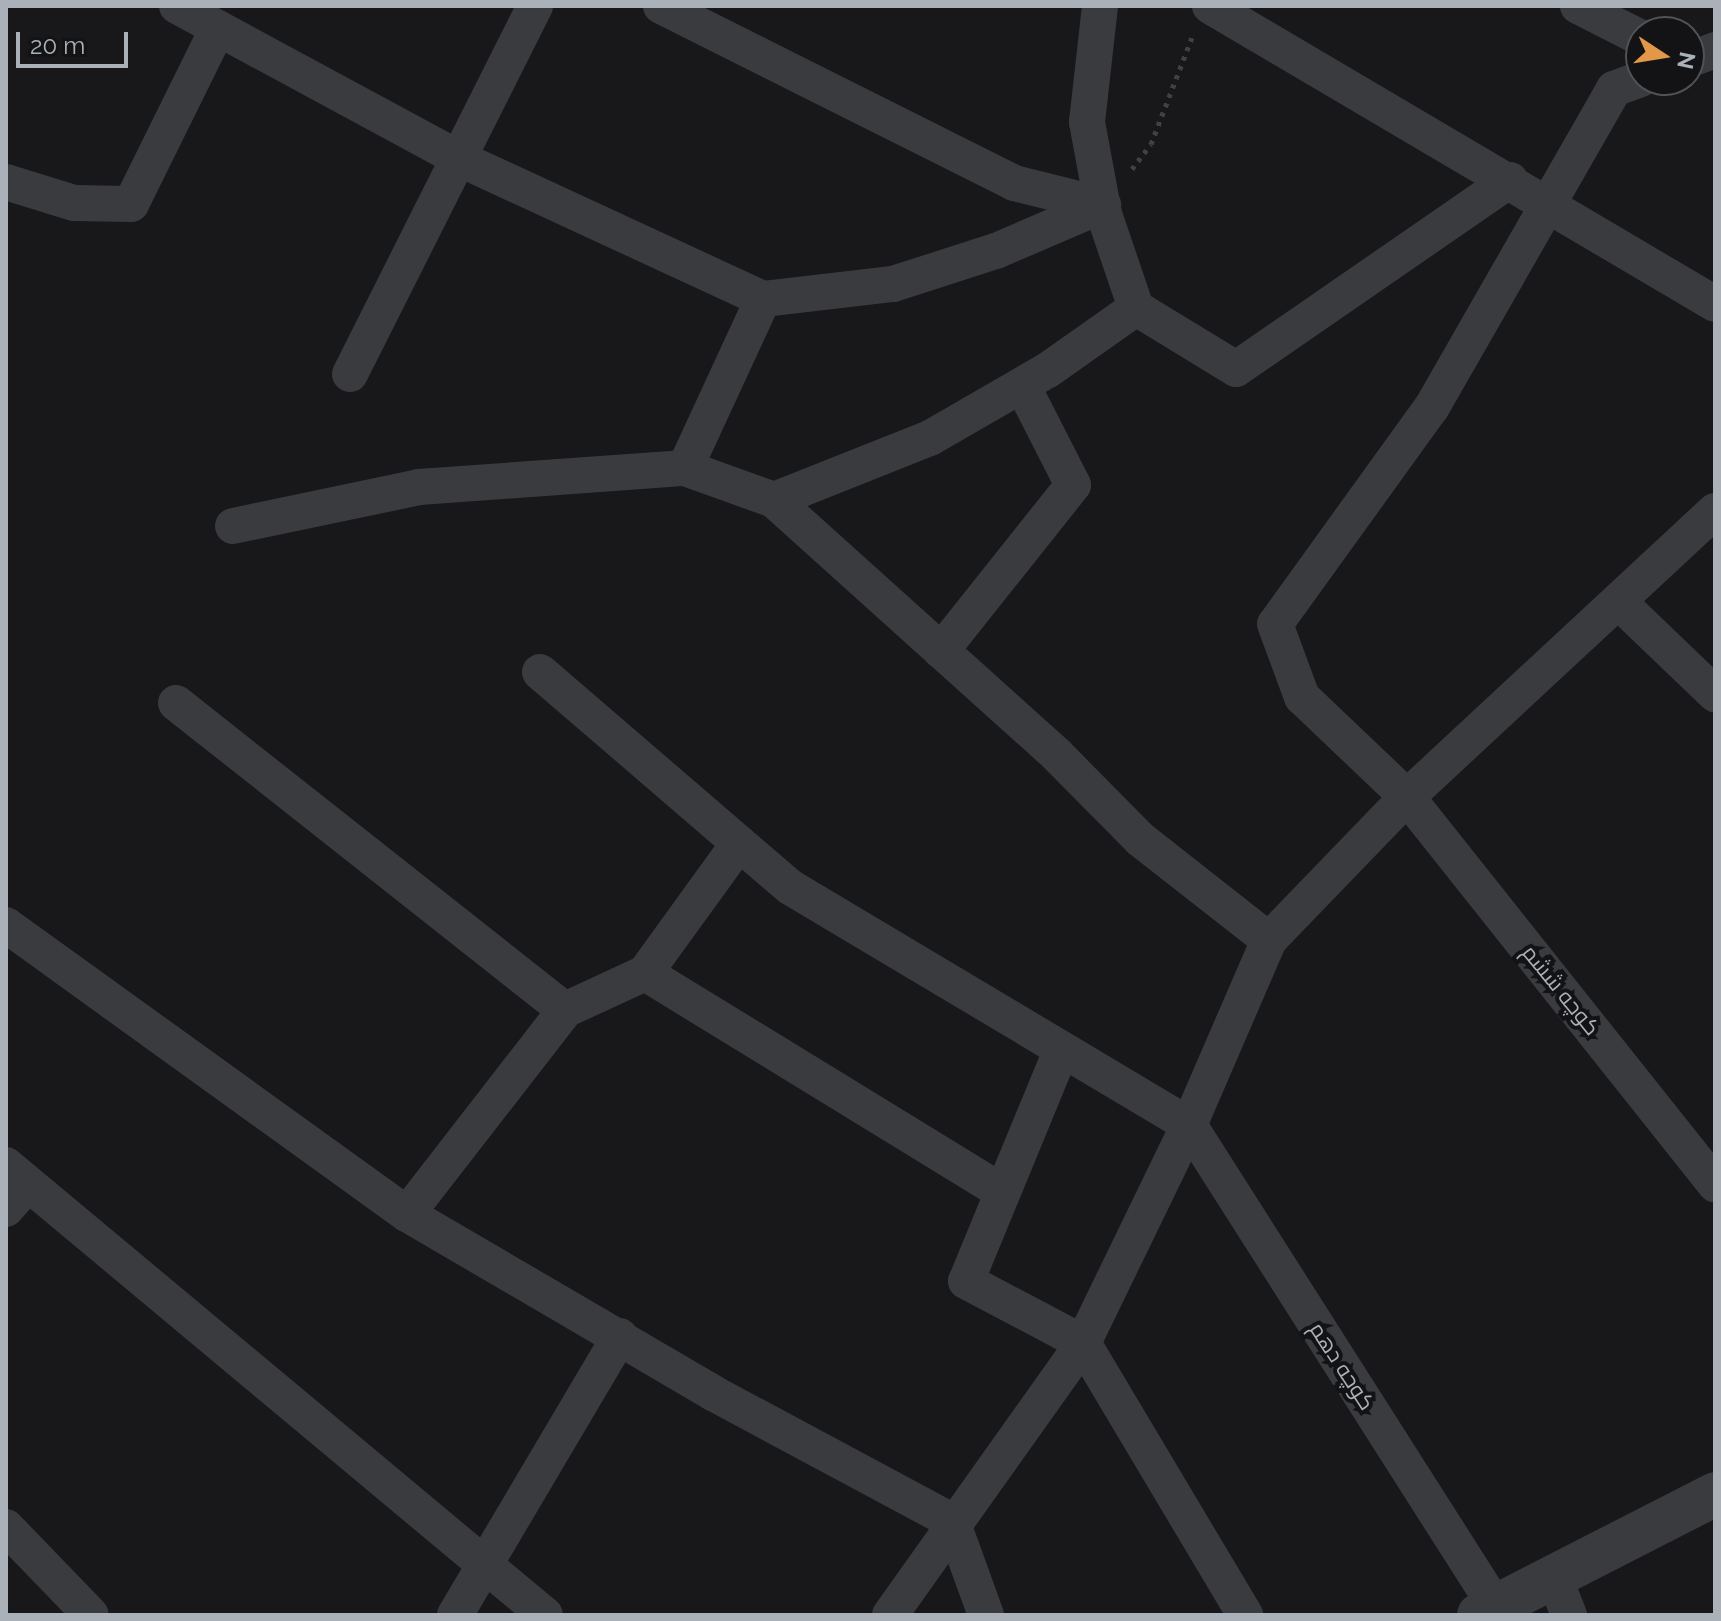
<!DOCTYPE html>
<html>
<head>
<meta charset="utf-8">
<style>
  body { margin:0 }
  #map { position:relative; width:1721px; height:1621px; overflow:hidden; background:#18181a; font-family:Raleway,Cairo,sans-serif }
  div>[style] { position:absolute }
  .path>* { height:5px; margin-top:-2.5px; transform-origin:0; background:repeating-linear-gradient(90deg,#3f4245 0 4px,transparent 0 10px) }
  .minor>* { height:36px; margin:-18px; padding:0 18px; transform-origin:18px; border-radius:18px; background:#393b3e }
  .tertiary>* { height:44px; margin:-22px; padding:0 22px; transform-origin:22px; border-radius:22px; background:#393b3e }
  span { translate:-50% -50%; white-space:nowrap; text-align:center; line-height:1.15; -webkit-text-stroke:8px #131315; paint-order:stroke }
  .street-label { font-size:22px; color:#abb1b8 }
  .frame { position:absolute; inset:0; border:8px solid #abb1b8; pointer-events:none }
  .north { position:absolute; left:1625px; top:16px; width:80px; height:80px; box-sizing:border-box; background:#131315; border:2px solid #505256; border-radius:50%; rotate:102deg; font-size:22px; font-weight:700; line-height:32px; text-align:center; color:#abb1b8 }
  .north::after { content:''; display:block; margin:auto; width:28px; height:36px; background:#e29848; clip-path:polygon(50% 0,100% 100%,50% 72%,0 100%) }
  .scale { position:absolute; left:16px; top:32px; width:112px; height:36px; box-sizing:border-box; border:4px solid #abb1b8; border-top:0; padding-left:10px; font-size:24px; line-height:28px; white-space:nowrap; color:#abb1b8; -webkit-text-stroke:6px #131315; paint-order:stroke }
</style>
</head>
<body>
<div id="map">
  <div class="path">
    <div style="left:1132px;top:169px;width:31px;rotate:-53deg"></div>
    <div style="left:1151px;top:144px;width:115px;rotate:-69deg"></div>
  </div>
  <div class="minor">
    <div style="left:177px;top:6px;width:322px;rotate:28.4deg"></div>
    <div style="left:460px;top:159px;width:334px;rotate:24.8deg"></div>
    <div style="left:763px;top:299px;width:131px;rotate:-6.6deg"></div>
    <div style="left:893px;top:284px;width:108px;rotate:-17.8deg"></div>
    <div style="left:996px;top:251px;width:116px;rotate:-23.3deg"></div>
    <div style="left:661px;top:6px;width:395px;rotate:26.6deg"></div>
    <div style="left:1014px;top:183px;width:92px;rotate:13.9deg"></div>
    <div style="left:1210px;top:6px;width:586px;rotate:30.54deg"></div>
    <div style="left:1578px;top:6px;width:71px;rotate:26.9deg"></div>
    <div style="left:1689px;top:60px;width:28px;rotate:-21deg"></div>
    <div style="left:1641px;top:79px;width:29px;rotate:160deg"></div>
    <div style="left:1614px;top:89px;width:368px;rotate:119.8deg"></div>
    <div style="left:1431px;top:408px;width:266px;rotate:125.8deg"></div>
    <div style="left:1275px;top:624px;width:78px;rotate:69.7deg"></div>
    <div style="left:1302px;top:697px;width:145px;rotate:43.6deg"></div>
    <div style="left:1407px;top:797px;width:495px;rotate:51.5deg"></div>
    <div style="left:6px;top:182px;width:71px;rotate:17.2deg"></div>
    <div style="left:74px;top:203px;width:57px;rotate:1deg"></div>
    <div style="left:131px;top:204px;width:196px;rotate:-63.7deg"></div>
    <div style="left:1136px;top:308px;width:117px;rotate:31.4deg"></div>
    <div style="left:1236px;top:369px;width:333px;rotate:-34.6deg"></div>
    <div style="left:350px;top:374px;width:412px;rotate:-63.3deg"></div>
    <div style="left:685px;top:468px;width:186px;rotate:-65.2deg"></div>
    <div style="left:774px;top:500px;width:168px;rotate:-21.7deg"></div>
    <div style="left:930px;top:438px;width:136px;rotate:-30deg"></div>
    <div style="left:1048px;top:370px;width:108px;rotate:-35.2deg"></div>
    <div style="left:1136px;top:308px;width:99px;rotate:-108.8deg"></div>
    <div style="left:1104px;top:214px;width:94px;rotate:-100.5deg"></div>
    <div style="left:1087px;top:122px;width:117px;rotate:-83.6deg"></div>
    <div style="left:233px;top:526px;width:190px;rotate:-11.8deg"></div>
    <div style="left:419px;top:487px;width:267px;rotate:-4.1deg"></div>
    <div style="left:685px;top:468px;width:95px;rotate:19.8deg"></div>
    <div style="left:774px;top:500px;width:381px;rotate:42deg"></div>
    <div style="left:1057px;top:755px;width:118px;rotate:45.3deg"></div>
    <div style="left:1140px;top:839px;width:164px;rotate:38.1deg"></div>
    <div style="left:1620px;top:603px;width:132px;rotate:43.8deg"></div>
    <div style="left:941px;top:651px;width:212px;rotate:-51.5deg"></div>
    <div style="left:1073px;top:485px;width:112px;rotate:-117deg"></div>
    <div style="left:540px;top:672px;width:330px;rotate:40.7deg"></div>
    <div style="left:790px;top:887px;width:465px;rotate:30.8deg"></div>
    <div style="left:1189px;top:1125px;width:571px;rotate:57.51deg"></div>
    <div style="left:176px;top:703px;width:496px;rotate:38.3deg"></div>
    <div style="left:6px;top:925px;width:494px;rotate:35.8deg"></div>
    <div style="left:407px;top:1214px;width:355px;rotate:30.3deg"></div>
    <div style="left:713px;top:1393px;width:271px;rotate:28.2deg"></div>
    <div style="left:952px;top:1521px;width:100px;rotate:70.1deg"></div>
    <div style="left:645px;top:973px;width:417px;rotate:31.5deg"></div>
    <div style="left:1061px;top:1051px;width:249px;rotate:112.4deg"></div>
    <div style="left:966px;top:1281px;width:132px;rotate:27.9deg"></div>
    <div style="left:1083px;top:1343px;width:317px;rotate:59.2deg"></div>
    <div style="left:6px;top:1165px;width:702px;rotate:39.86deg"></div>
    <div style="left:6px;top:1209px;width:33px;rotate:-49deg"></div>
    <div style="left:407px;top:1214px;width:258px;rotate:-52.2deg"></div>
    <div style="left:565px;top:1010px;width:88px;rotate:-24.8deg"></div>
    <div style="left:645px;top:973px;width:160px;rotate:-54.1deg"></div>
    <div style="left:6px;top:1527px;width:122px;rotate:46deg"></div>
    <div style="left:1554px;top:1577px;width:41px;rotate:68.5deg"></div>
    <div style="left:455px;top:1615px;width:324px;rotate:-59.4deg"></div>
    <div style="left:890px;top:1615px;width:334px;rotate:-54.6deg"></div>
    <div style="left:1083px;top:1343px;width:242px;rotate:-64.1deg"></div>
    <div style="left:1189px;top:1125px;width:202px;rotate:-66.6deg"></div>
    <div style="left:1269px;top:940px;width:199px;rotate:-46deg"></div>
    <div style="left:1407px;top:797px;width:420px;rotate:-42.9deg"></div>
  </div>
  <div class="tertiary">
    <div style="left:1479px;top:1615px;width:265px;rotate:-27.1deg"></div>
  </div>
  <div class="street-label">
    <span style="left:1561px;top:990px;rotate:51deg">کوچه ششم</span>
    <span style="left:1342px;top:1366px;rotate:57deg">کوچه دهم</span>
  </div>
  <div class="frame"></div>
  <div class="north">N</div>
  <div class="scale">20 m</div>
</div>
</body>
</html>
